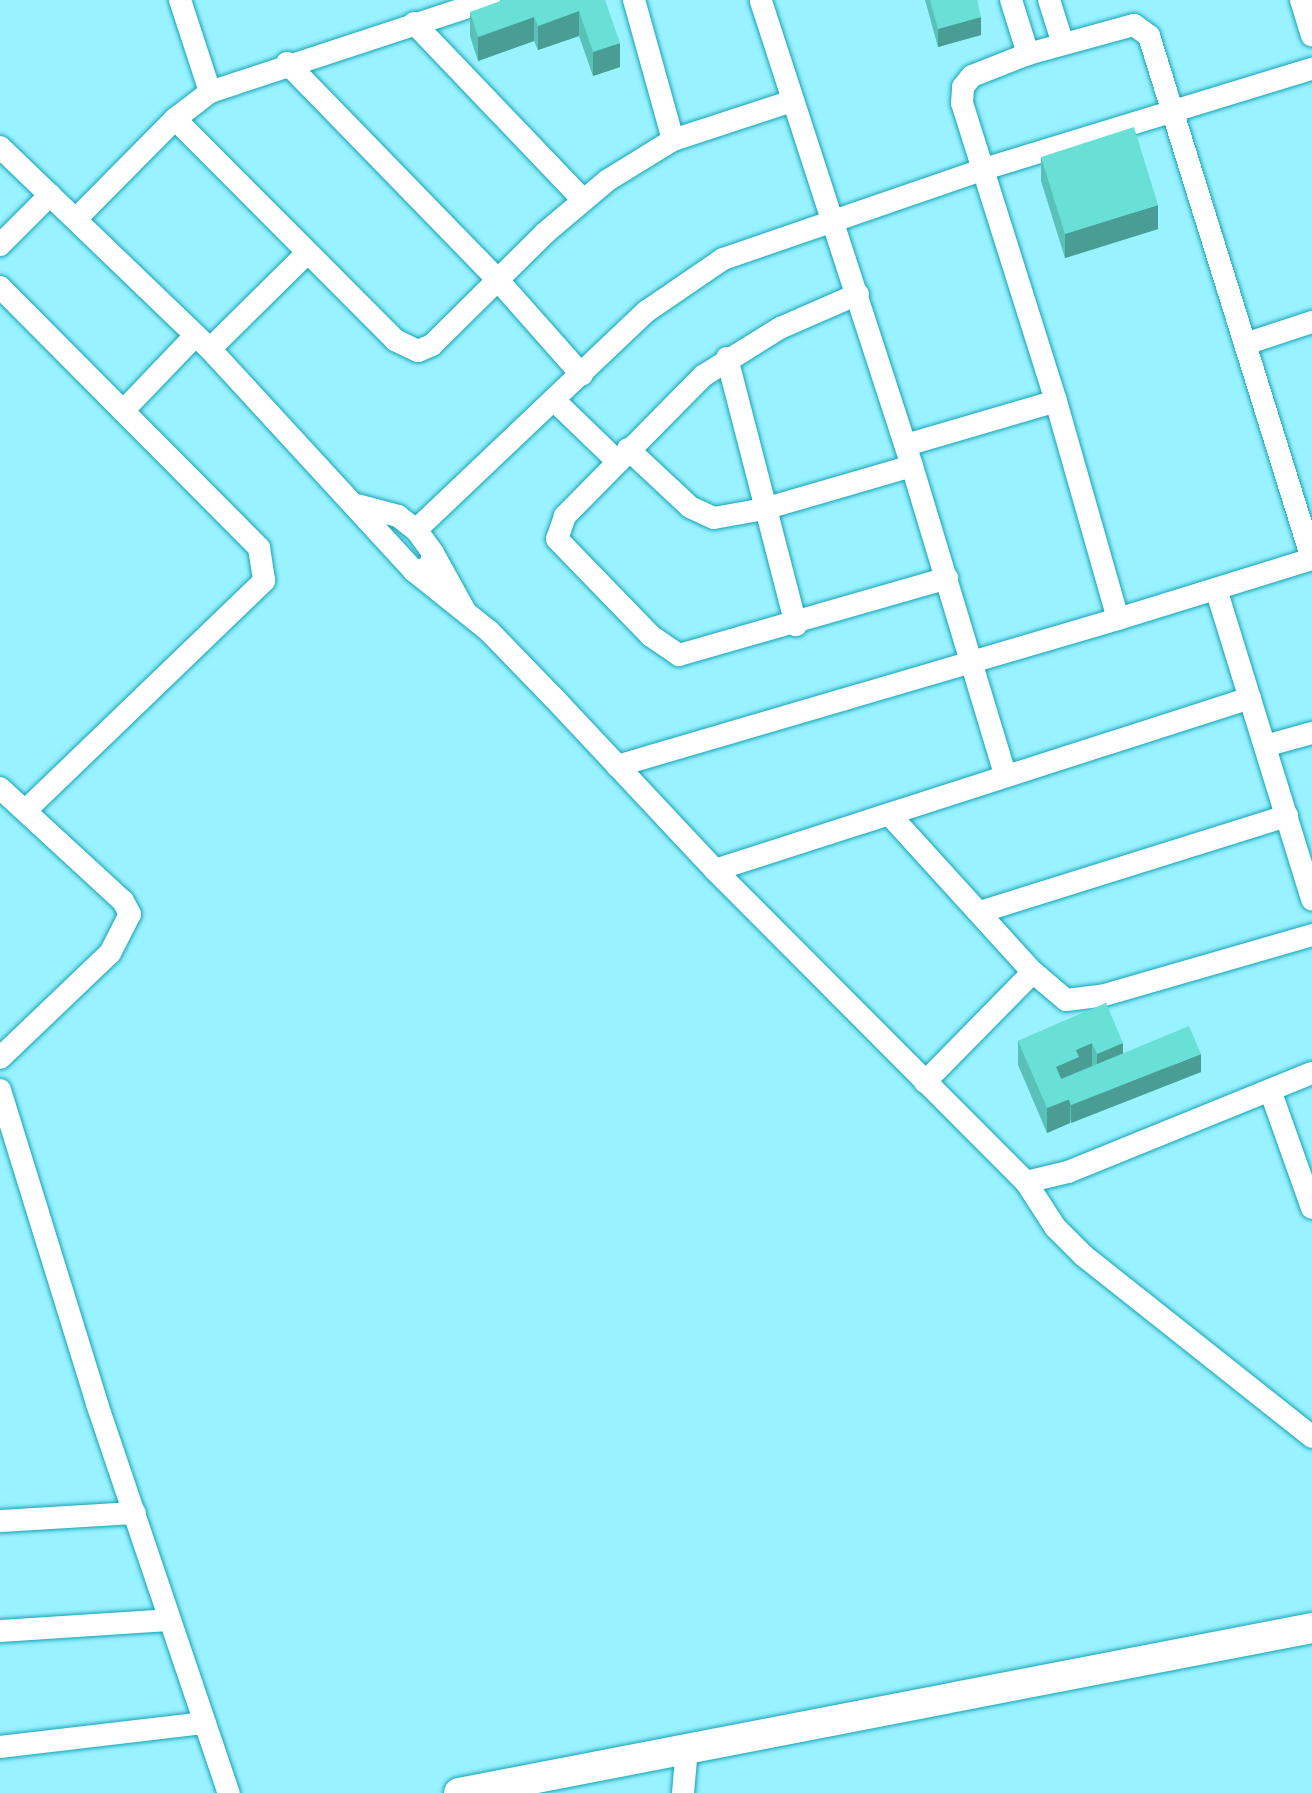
<!DOCTYPE html>
<html>
<head>
<meta charset="utf-8">
<style>
  body { margin:0 }
  #map { position:relative; width:1312px; height:1793px; overflow:hidden; background:#99f2ff; font-family:Commissioner,sans-serif }
  div>[style] { position:absolute }
  .roads { filter:drop-shadow(0 0 2px #14a3b3) drop-shadow(0 0 2px #14a3b3) }
  .street>* { height:22px; margin:-11px; padding:0 11px; transform-origin:11px; border-radius:11px; background:#fff }
  .secondary>* { height:30px; margin:-15px; padding:0 15px; transform-origin:15px; border-radius:15px; background:#fff }
  .wall>* { inset:0; background:#59c1b7 }
  .shaded-wall>* { inset:0; background:#499d95 }
  .building>* { inset:0; background:#68e0d5 }
  span { translate:-50% -50%; white-space:nowrap; text-align:center; line-height:1.15; -webkit-text-stroke:6px #cef7fe; paint-order:stroke }
</style>
</head>
<body>
<div id="map">
  <div class="roads">
    <div class="street">
      <div style="left:180px;top:0;width:97px;rotate:71.9deg"></div>
      <div style="left:634px;top:0;width:145px;rotate:74.4deg"></div>
      <div style="left:1011px;top:0;width:57px;rotate:72.5deg"></div>
      <div style="left:1049px;top:0;width:46px;rotate:72.3deg"></div>
      <div style="left:1301px;top:0;width:37px;rotate:73deg"></div>
      <div style="left:414px;top:23px;width:245px;rotate:46.3deg"></div>
      <div style="left:287px;top:63px;width:301px;rotate:45.8deg"></div>
      <div style="left:497px;top:279px;width:128px;rotate:48.5deg"></div>
      <div style="left:175px;top:119px;width:312px;rotate:45.1deg"></div>
      <div style="left:395px;top:340px;width:25px;rotate:26deg"></div>
      <div style="left:418px;top:351px;width:15px;rotate:-23deg"></div>
      <div style="left:432px;top:345px;width:159px;rotate:-44.7deg"></div>
      <div style="left:545px;top:233px;width:82px;rotate:-40.1deg"></div>
      <div style="left:608px;top:180px;width:76px;rotate:-31.6deg"></div>
      <div style="left:673px;top:140px;width:125px;rotate:-18.1deg"></div>
      <div style="left:0;top:147px;width:291px;rotate:43.9deg"></div>
      <div style="left:210px;top:349px;width:301px;rotate:47.4deg"></div>
      <div style="left:414px;top:571px;width:16px;rotate:-11deg"></div>
      <div style="left:430px;top:568px;width:15px;rotate:-79deg"></div>
      <div style="left:433px;top:553px;width:29px;rotate:-126deg"></div>
      <div style="left:416px;top:530px;width:23px;rotate:-142deg"></div>
      <div style="left:398px;top:516px;width:42px;rotate:-165deg"></div>
      <div style="left:76px;top:219px;width:141px;rotate:-45.3deg"></div>
      <div style="left:175px;top:119px;width:44px;rotate:-37.6deg"></div>
      <div style="left:210px;top:92px;width:294px;rotate:-18.2deg"></div>
      <div style="left:0;top:245px;width:71px;rotate:-45deg"></div>
      <div style="left:0;top:287px;width:368px;rotate:45.2deg"></div>
      <div style="left:259px;top:548px;width:33px;rotate:81deg"></div>
      <div style="left:264px;top:581px;width:330px;rotate:136.1deg"></div>
      <div style="left:858px;top:294px;width:85px;rotate:156.4deg"></div>
      <div style="left:780px;top:328px;width:91px;rotate:148.1deg"></div>
      <div style="left:703px;top:376px;width:197px;rotate:134.6deg"></div>
      <div style="left:565px;top:516px;width:24px;rotate:109deg"></div>
      <div style="left:557px;top:539px;width:135px;rotate:45.9deg"></div>
      <div style="left:651px;top:636px;width:34px;rotate:34deg"></div>
      <div style="left:679px;top:655px;width:279px;rotate:-16deg"></div>
      <div style="left:1245px;top:344px;width:71px;rotate:-18.2deg"></div>
      <div style="left:210px;top:349px;width:136px;rotate:-44.7deg"></div>
      <div style="left:727px;top:358px;width:276px;rotate:75.5deg"></div>
      <div style="left:556px;top:402px;width:85px;rotate:44deg"></div>
      <div style="left:123px;top:411px;width:105px;rotate:-46.2deg"></div>
      <div style="left:906px;top:445px;width:156px;rotate:-16.3deg"></div>
      <div style="left:628px;top:449px;width:85px;rotate:43.1deg"></div>
      <div style="left:690px;top:507px;width:26px;rotate:25deg"></div>
      <div style="left:714px;top:518px;width:51px;rotate:-10.2deg"></div>
      <div style="left:764px;top:509px;width:154px;rotate:-16.2deg"></div>
      <div style="left:912px;top:466px;width:490px;rotate:-108deg"></div>
      <div style="left:912px;top:466px;width:323px;rotate:73.2deg"></div>
      <div style="left:416px;top:530px;width:318px;rotate:-43.5deg"></div>
      <div style="left:647px;top:311px;width:92px;rotate:-34.4deg"></div>
      <div style="left:723px;top:259px;width:276px;rotate:-19deg"></div>
      <div style="left:984px;top:169px;width:343px;rotate:-17deg"></div>
      <div style="left:433px;top:553px;width:66px;rotate:61.1deg"></div>
      <div style="left:414px;top:571px;width:96px;rotate:38.7deg"></div>
      <div style="left:489px;top:631px;width:93px;rotate:45.9deg"></div>
      <div style="left:554px;top:698px;width:236px;rotate:46.9deg"></div>
      <div style="left:715px;top:870px;width:441px;rotate:45.1deg"></div>
      <div style="left:1026px;top:1182px;width:54px;rotate:57.2deg"></div>
      <div style="left:1055px;top:1227px;width:41px;rotate:45deg"></div>
      <div style="left:1084px;top:1256px;width:291px;rotate:38.4deg"></div>
      <div style="left:1216px;top:589px;width:325px;rotate:72.8deg"></div>
      <div style="left:1118px;top:619px;width:203px;rotate:-17.2deg"></div>
      <div style="left:1265px;top:746px;width:49px;rotate:-15.5deg"></div>
      <div style="left:617px;top:766px;width:522px;rotate:-16.35deg"></div>
      <div style="left:1118px;top:619px;width:227px;rotate:-105.9deg"></div>
      <div style="left:1056px;top:401px;width:312px;rotate:-107.5deg"></div>
      <div style="left:962px;top:103px;width:16px;rotate:-86deg"></div>
      <div style="left:963px;top:87px;width:14px;rotate:-51deg"></div>
      <div style="left:972px;top:76px;width:60px;rotate:-21.4deg"></div>
      <div style="left:1028px;top:54px;width:110px;rotate:-15.3deg"></div>
      <div style="left:1134px;top:25px;width:19px;rotate:36deg"></div>
      <div style="left:1149px;top:36px;width:548px;rotate:72.69deg"></div>
      <div style="left:0;top:788px;width:167px;rotate:42.6deg"></div>
      <div style="left:123px;top:901px;width:15px;rotate:62deg"></div>
      <div style="left:130px;top:914px;width:44px;rotate:117.1deg"></div>
      <div style="left:110px;top:953px;width:152px;rotate:136.3deg"></div>
      <div style="left:889px;top:814px;width:214px;rotate:47.7deg"></div>
      <div style="left:1033px;top:972px;width:43px;rotate:40.3deg"></div>
      <div style="left:1066px;top:1000px;width:35px;rotate:-7deg"></div>
      <div style="left:1101px;top:996px;width:220px;rotate:-16.1deg"></div>
      <div style="left:715px;top:870px;width:562px;rotate:-17.82deg"></div>
      <div style="left:980px;top:912px;width:322px;rotate:-17.4deg"></div>
      <div style="left:925px;top:1082px;width:154px;rotate:-45.5deg"></div>
      <div style="left:0;top:1090px;width:329px;rotate:72.8deg"></div>
      <div style="left:97px;top:1404px;width:411px;rotate:71.3deg"></div>
      <div style="left:1270px;top:1090px;width:125px;rotate:70.4deg"></div>
      <div style="left:1026px;top:1182px;width:43px;rotate:-13.4deg"></div>
      <div style="left:1068px;top:1172px;width:263px;rotate:-22.1deg"></div>
      <div style="left:0;top:1521px;width:135px;rotate:-3.4deg"></div>
      <div style="left:0;top:1631px;width:169px;rotate:-3.7deg"></div>
      <div style="left:0;top:1747px;width:206px;rotate:-6.7deg"></div>
      <div style="left:683px;top:1793px;width:45px;rotate:-84.9deg"></div>
    </div>
    <div class="secondary">
      <div style="left:459px;top:1793px;width:869px;rotate:-10.95deg"></div>
    </div>
  </div>
  <div class="wall">
    <div style="clip-path:polygon(605px 0,620px 67px,593px 76px,579px 36px,538px 50px,534px 41px,478px 61px,470px 36px,470px 12px)"></div>
    <div style="clip-path:polygon(925px 0,977px 0,981px 35px,938px 47px)"></div>
    <div style="clip-path:polygon(1041px 157px,1158px 229px,1065px 258px,1041px 181px)"></div>
    <div style="clip-path:polygon(1106px 1003px,1123px 1053px,1201px 1072px,1071px 1123px,1070px 1120px,1070px 1123px,1047px 1133px,1018px 1065px,1018px 1041px)"></div>
  </div>
  <div class="shaded-wall">
    <div style="clip-path:polygon(579px 11px,579px 36px,538px 50px,538px 26px)"></div>
    <div style="clip-path:polygon(534px 17px,534px 41px,478px 61px,478px 37px)"></div>
    <div style="clip-path:polygon(981px 17px,981px 35px,938px 47px,938px 29px)"></div>
    <div style="clip-path:polygon(620px 43px,620px 67px,593px 76px,593px 52px)"></div>
    <div style="clip-path:polygon(1158px 205px,1158px 229px,1065px 258px,1065px 234px)"></div>
    <div style="clip-path:polygon(1092px 1043px,1092px 1067px,1056px 1091px,1056px 1067px,1076px 1050px)"></div>
    <div style="clip-path:polygon(1123px 1043px,1123px 1067px,1097px 1078px,1097px 1054px)"></div>
    <div style="clip-path:polygon(1201px 1054px,1201px 1072px,1071px 1123px,1071px 1105px)"></div>
    <div style="clip-path:polygon(1070px 1099px,1070px 1123px,1047px 1133px,1047px 1108px)"></div>
  </div>
  <div class="building">
    <div style="clip-path:polygon(503px 0,605px 0,620px 43px,593px 52px,579px 11px,538px 26px,534px 17px,478px 37px,470px 12px)"></div>
    <div style="clip-path:polygon(930px 0,977px 0,981px 17px,938px 29px)"></div>
    <div style="clip-path:polygon(1134px 127px,1158px 205px,1065px 234px,1041px 157px)"></div>
    <div style="clip-path:polygon(1106px 1003px,1123px 1043px,1097px 1054px,1092px 1043px,1076px 1050px,1079px 1057px,1056px 1067px,1070px 1099px,1047px 1108px,1018px 1041px)"></div>
    <div style="clip-path:polygon(1189px 1026px,1201px 1054px,1071px 1105px,1061px 1079px)"></div>
  </div>
</div>
</body>
</html>
